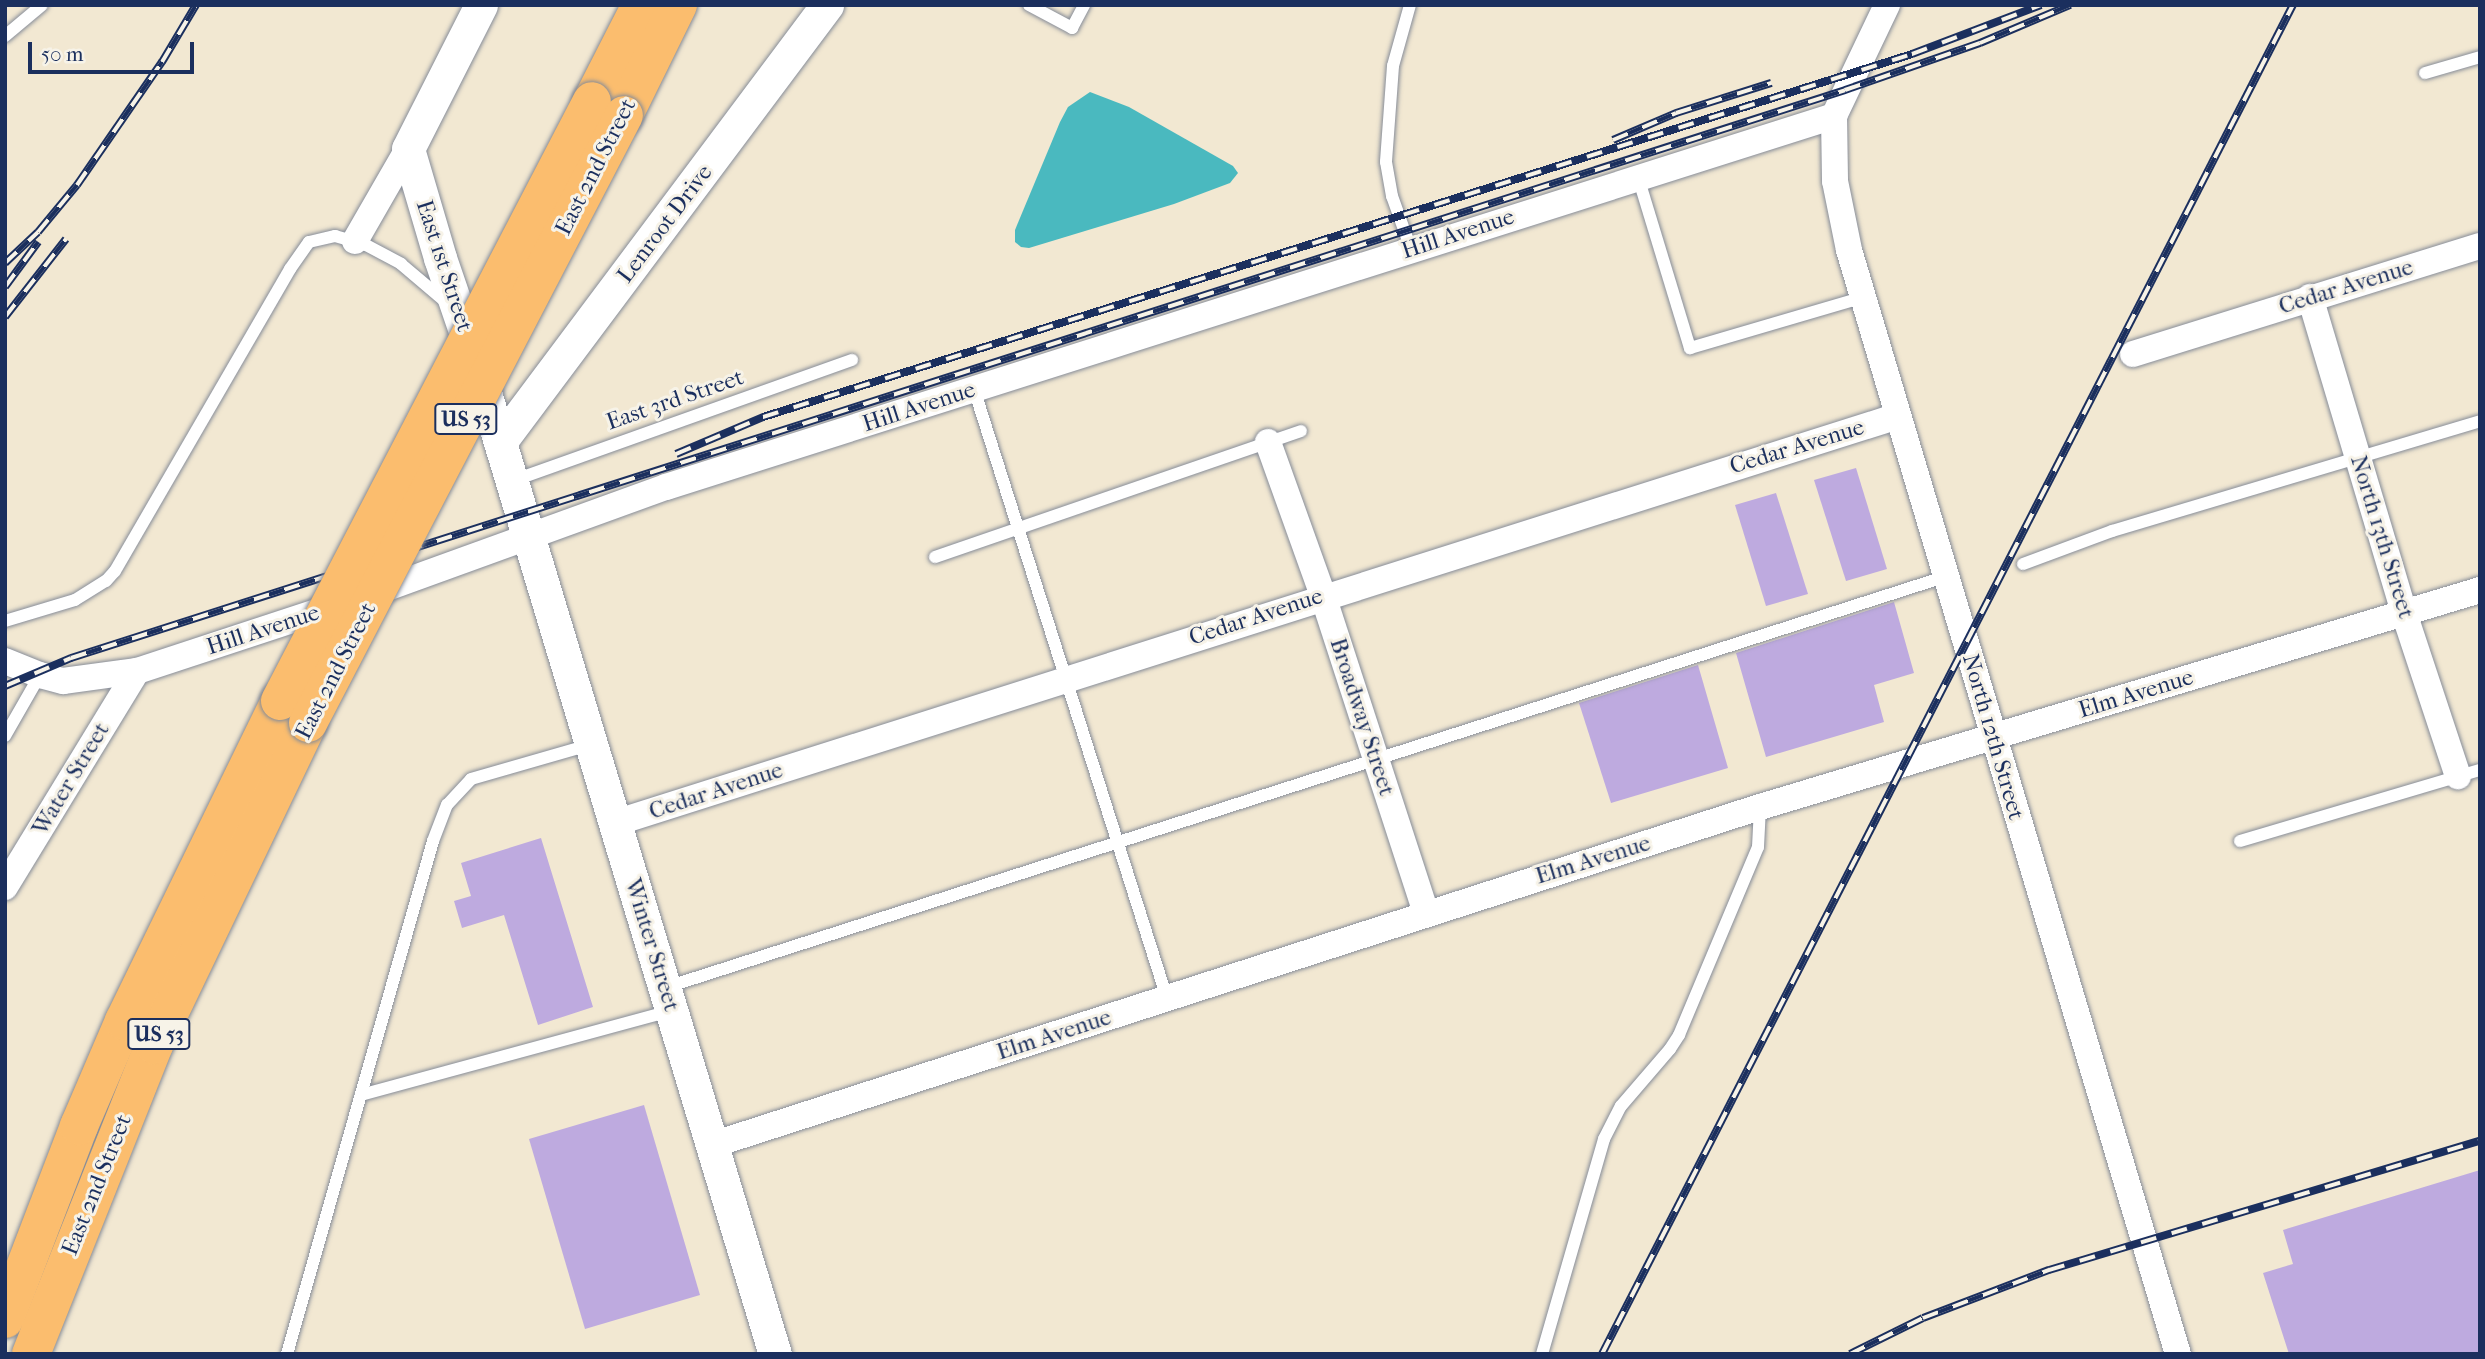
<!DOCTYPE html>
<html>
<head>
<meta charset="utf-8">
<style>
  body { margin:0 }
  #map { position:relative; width:2485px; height:1359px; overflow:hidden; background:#f2e8d2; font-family:"IM FELL French Canon",serif }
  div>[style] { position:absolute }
  .water>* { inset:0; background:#4ab9bf }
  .building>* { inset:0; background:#beaadf }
  .roads { filter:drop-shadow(0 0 2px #868c98) drop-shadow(0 0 2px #868c98) }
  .service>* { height:12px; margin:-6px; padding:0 6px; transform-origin:6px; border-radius:6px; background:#fff }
  .minor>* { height:26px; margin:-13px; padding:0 13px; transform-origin:13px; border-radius:13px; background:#fff }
  .tertiary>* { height:33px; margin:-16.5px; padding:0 16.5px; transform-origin:16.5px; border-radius:16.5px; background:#fff }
  .trunk>* { height:38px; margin:-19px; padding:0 19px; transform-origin:19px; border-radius:19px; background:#fbbd6e }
  .rail>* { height:8px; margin-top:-4px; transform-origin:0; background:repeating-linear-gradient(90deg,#f7f3e8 0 16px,#1b2f5e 0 32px); box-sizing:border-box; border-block:2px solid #1b2f5e }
  .bridges { filter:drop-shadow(0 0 2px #868c98) drop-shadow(0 0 2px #868c98) }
  .trunk-bridge>* { height:38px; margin:-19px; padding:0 19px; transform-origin:19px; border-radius:19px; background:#fbbd6e }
  span { translate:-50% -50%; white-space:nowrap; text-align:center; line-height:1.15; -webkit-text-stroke:6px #f7f3e8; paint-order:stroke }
  .shield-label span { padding:2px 5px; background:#f7f3e8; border:2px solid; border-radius:5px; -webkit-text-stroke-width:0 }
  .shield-label { font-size:21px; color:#1b2f5e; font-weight:700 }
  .street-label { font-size:23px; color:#1b2f5e }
  .frame { position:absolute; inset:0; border:7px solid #1b2f5e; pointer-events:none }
  .scale { position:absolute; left:28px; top:42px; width:166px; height:32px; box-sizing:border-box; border:4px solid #1b2f5e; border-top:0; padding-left:9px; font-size:21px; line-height:24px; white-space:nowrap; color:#1b2f5e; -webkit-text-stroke:5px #f7f3e8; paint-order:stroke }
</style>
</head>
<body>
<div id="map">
  <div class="water">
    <div style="clip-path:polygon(1090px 92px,1129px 107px,1233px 166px,1238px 173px,1230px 183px,1174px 204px,1029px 248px,1021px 247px,1015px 242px,1015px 230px,1060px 122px,1068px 107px)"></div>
  </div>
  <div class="building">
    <div style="clip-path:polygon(1856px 468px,1887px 569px,1846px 581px,1814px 480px)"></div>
    <div style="clip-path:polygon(1776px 493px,1808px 594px,1766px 606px,1735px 505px)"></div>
    <div style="clip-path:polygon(1894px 602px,1914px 673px,1874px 685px,1884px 722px,1766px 757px,1736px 653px)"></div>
    <div style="clip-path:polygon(1698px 665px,1728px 768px,1611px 803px,1579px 703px)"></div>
    <div style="clip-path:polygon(541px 838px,593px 1007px,538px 1025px,504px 915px,462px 928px,454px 901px,471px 896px,461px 863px)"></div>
    <div style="clip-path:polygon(644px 1105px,700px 1295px,585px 1329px,529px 1139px)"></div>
    <div style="clip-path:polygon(2480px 1170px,2480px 1354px,2289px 1354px,2263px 1273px,2293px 1264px,2283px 1230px)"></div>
  </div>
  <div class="roads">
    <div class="service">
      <div style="left:1029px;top:5px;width:49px;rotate:28.1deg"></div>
      <div style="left:1072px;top:28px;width:26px;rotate:-62deg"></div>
      <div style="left:1410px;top:5px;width:63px;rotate:105.6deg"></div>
      <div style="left:1393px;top:66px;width:96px;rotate:94.2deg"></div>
      <div style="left:1386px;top:162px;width:35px;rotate:80deg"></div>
      <div style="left:1392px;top:196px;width:56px;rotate:70.3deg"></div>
      <div style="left:5px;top:36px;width:48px;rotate:-40deg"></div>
      <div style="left:2425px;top:73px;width:57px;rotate:-16.2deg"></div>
      <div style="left:1638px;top:177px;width:179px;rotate:73.1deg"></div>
      <div style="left:1690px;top:348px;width:178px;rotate:-16.3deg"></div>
      <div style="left:974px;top:389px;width:639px;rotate:72.42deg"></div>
      <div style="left:512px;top:481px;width:361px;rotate:-19.6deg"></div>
      <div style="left:935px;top:557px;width:387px;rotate:-19deg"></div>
      <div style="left:2023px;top:564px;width:95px;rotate:-20.3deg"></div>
      <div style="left:2112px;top:531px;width:384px;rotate:-16.6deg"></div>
      <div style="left:5px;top:621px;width:73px;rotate:-16.7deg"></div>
      <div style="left:75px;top:600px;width:36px;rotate:-32deg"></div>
      <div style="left:106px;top:581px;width:13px;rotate:-48deg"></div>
      <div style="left:115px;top:571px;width:349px;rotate:-59.9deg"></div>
      <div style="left:290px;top:269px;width:33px;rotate:-55deg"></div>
      <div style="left:309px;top:242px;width:27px;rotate:-13deg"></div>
      <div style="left:335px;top:236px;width:32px;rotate:16deg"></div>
      <div style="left:366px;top:245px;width:40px;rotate:28deg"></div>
      <div style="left:401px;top:264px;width:59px;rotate:40.2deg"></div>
      <div style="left:5px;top:736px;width:70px;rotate:-60.2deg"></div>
      <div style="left:2240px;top:841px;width:250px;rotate:-16.5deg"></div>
      <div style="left:667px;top:987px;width:1344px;rotate:-17.8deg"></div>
      <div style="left:361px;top:1095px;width:321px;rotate:-15.2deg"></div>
      <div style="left:287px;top:1354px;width:533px;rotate:-74.11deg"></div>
      <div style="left:433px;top:841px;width:39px;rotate:-69deg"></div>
      <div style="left:447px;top:805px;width:35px;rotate:-47deg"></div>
      <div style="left:471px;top:779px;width:123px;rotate:-16.1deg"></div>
      <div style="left:1542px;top:1354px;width:224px;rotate:-73.9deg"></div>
      <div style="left:1604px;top:1139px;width:37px;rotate:-63deg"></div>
      <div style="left:1621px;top:1106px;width:75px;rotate:-49.3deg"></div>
      <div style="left:1670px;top:1049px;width:17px;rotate:-57deg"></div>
      <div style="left:1679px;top:1035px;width:204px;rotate:-67.2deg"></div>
      <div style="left:1758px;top:847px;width:40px;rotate:-87.1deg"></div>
    </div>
    <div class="minor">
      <div style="left:1887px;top:5px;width:123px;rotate:115.5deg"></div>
      <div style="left:1834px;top:116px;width:65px;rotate:89.1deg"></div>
      <div style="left:1835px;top:181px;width:70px;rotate:78.5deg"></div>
      <div style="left:1849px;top:250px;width:1152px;rotate:73.41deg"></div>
      <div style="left:355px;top:241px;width:106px;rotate:-60.1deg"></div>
      <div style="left:2310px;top:297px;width:330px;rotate:73.4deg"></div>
      <div style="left:2404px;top:613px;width:172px;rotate:71.7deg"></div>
      <div style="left:2133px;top:354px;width:363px;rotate:-17.3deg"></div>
      <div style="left:1268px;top:442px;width:164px;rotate:70.3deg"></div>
      <div style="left:1323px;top:596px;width:333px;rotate:72deg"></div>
      <div style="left:5px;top:661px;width:38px;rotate:22deg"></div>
      <div style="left:40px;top:675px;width:24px;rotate:15deg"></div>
      <div style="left:63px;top:681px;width:75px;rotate:-7.7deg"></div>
      <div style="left:137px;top:671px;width:234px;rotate:-18.2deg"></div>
      <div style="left:359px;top:598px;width:326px;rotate:-19.9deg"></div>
      <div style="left:666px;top:487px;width:1226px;rotate:-17.62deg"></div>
      <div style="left:615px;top:823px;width:1346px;rotate:-17.6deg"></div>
      <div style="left:5px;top:887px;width:253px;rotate:-58.6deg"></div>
      <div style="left:712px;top:1145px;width:1101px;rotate:-17.88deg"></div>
      <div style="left:1760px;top:807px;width:752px;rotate:-16.77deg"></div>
    </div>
    <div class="tertiary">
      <div style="left:481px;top:5px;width:161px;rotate:116.9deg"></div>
      <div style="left:408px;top:149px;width:114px;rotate:73.6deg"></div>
      <div style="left:440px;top:258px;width:114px;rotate:71.1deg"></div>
      <div style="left:477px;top:366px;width:1032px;rotate:73.22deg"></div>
      <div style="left:500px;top:442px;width:546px;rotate:-53.19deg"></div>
    </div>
    <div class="trunk">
      <div style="left:592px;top:101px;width:108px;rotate:-63deg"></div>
      <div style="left:624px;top:115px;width:123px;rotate:-63.9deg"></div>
      <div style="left:5px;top:1319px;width:207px;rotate:-69deg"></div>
      <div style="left:79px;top:1126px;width:114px;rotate:-66.8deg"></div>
      <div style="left:124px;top:1021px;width:356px;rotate:-64deg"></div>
      <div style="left:31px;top:1354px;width:333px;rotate:-68.3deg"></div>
      <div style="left:154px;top:1045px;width:357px;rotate:-64.4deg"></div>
    </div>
  </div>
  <div class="rail">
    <div style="left:1613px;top:140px;width:69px;rotate:-23.2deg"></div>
    <div style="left:1676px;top:113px;width:100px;rotate:-17.5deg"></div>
    <div style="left:5px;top:263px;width:45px;rotate:-43.2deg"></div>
    <div style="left:38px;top:232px;width:61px;rotate:-50.3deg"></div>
    <div style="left:77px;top:185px;width:150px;rotate:-55.4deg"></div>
    <div style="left:162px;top:62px;width:66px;rotate:-59.2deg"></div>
    <div style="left:5px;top:287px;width:56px;rotate:-53.7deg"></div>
    <div style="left:5px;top:317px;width:99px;rotate:-52deg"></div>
    <div style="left:676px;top:454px;width:95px;rotate:-23deg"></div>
    <div style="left:763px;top:417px;width:1205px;rotate:-17.53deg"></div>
    <div style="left:1912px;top:54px;width:138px;rotate:-20.8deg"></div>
    <div style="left:5px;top:686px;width:72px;rotate:-23deg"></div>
    <div style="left:71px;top:658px;width:1863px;rotate:-17.75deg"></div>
    <div style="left:1845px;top:90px;width:143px;rotate:-19.2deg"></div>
    <div style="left:1980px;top:43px;width:98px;rotate:-22.9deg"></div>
    <div style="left:1602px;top:1354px;width:1516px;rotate:-62.88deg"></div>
    <div style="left:1850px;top:1354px;width:81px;rotate:-26.3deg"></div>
    <div style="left:1923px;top:1318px;width:135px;rotate:-20.9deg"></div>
    <div style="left:2049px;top:1270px;width:450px;rotate:-16.7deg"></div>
  </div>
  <div class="bridges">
    <div class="trunk-bridge">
      <div style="left:280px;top:701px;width:676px;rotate:-62.53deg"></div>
      <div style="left:308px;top:723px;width:685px;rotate:-62.54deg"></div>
    </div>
  </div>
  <div class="shield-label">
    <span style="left:466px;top:419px">US 53</span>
    <span style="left:159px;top:1034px">US 53</span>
  </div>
  <div class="street-label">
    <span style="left:596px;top:167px;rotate:-63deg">East 2nd Street</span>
    <span style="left:665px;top:224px;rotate:-53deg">Lenroot Drive</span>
    <span style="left:1458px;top:234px;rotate:-18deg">Hill Avenue</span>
    <span style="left:444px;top:266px;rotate:72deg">East 1st Street</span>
    <span style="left:2346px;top:287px;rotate:-17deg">Cedar Avenue</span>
    <span style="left:675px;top:400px;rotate:-19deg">East 3rd Street</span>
    <span style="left:919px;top:407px;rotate:-18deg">Hill Avenue</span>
    <span style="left:1797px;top:447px;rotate:-17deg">Cedar Avenue</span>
    <span style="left:2382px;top:537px;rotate:73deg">North 13th Street</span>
    <span style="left:1256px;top:617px;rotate:-18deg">Cedar Avenue</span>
    <span style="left:263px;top:630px;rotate:-18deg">Hill Avenue</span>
    <span style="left:336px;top:671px;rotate:-63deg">East 2nd Street</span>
    <span style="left:2136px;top:694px;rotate:-17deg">Elm Avenue</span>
    <span style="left:1362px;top:717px;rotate:72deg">Broadway Street</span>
    <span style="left:1993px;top:737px;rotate:74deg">North 12th Street</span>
    <span style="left:71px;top:779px;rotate:-59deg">Water Street</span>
    <span style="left:716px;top:791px;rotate:-18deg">Cedar Avenue</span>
    <span style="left:1593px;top:860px;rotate:-17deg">Elm Avenue</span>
    <span style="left:652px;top:945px;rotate:73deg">Winter Street</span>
    <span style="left:1054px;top:1035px;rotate:-18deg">Elm Avenue</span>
    <span style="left:97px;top:1185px;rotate:-68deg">East 2nd Street</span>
  </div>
  <div class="frame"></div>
  <div class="scale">50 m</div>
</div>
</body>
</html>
